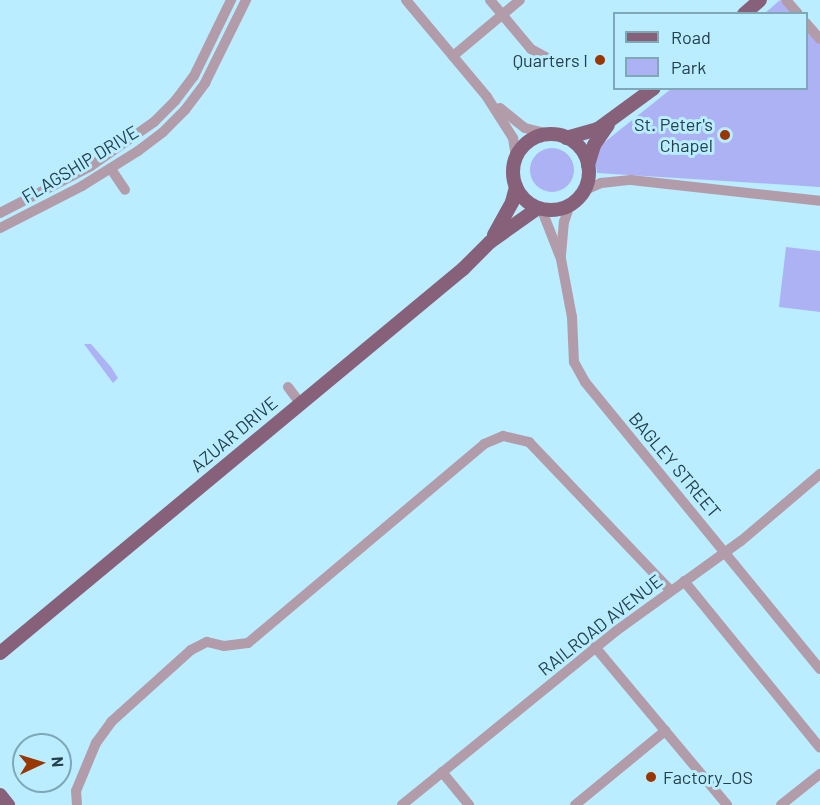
<!DOCTYPE html>
<html>
<head>
<meta charset="utf-8">
<style>
  body { margin:0 }
  #map { position:relative; width:820px; height:805px; overflow:hidden; background:#b9edff; font-family:Barlow,sans-serif }
  div>[style] { position:absolute }
  .green>* { inset:0; background:#adb2f4 }
  .round { border-radius:50% }
  .minor>* { height:10px; margin:-5px; padding:0 5px; transform-origin:5px; border-radius:5px; background:#b29ca9 }
  .major>* { height:14px; margin:-7px; padding:0 7px; transform-origin:7px; border-radius:7px; background:#876079 }
  .major>.ring { margin:-7px; padding:0; box-sizing:content-box; background:none; border:14px solid #876079; border-radius:50% }
  .dots>* { width:16px; height:16px; translate:-50% -50%; box-sizing:border-box; border:3px solid #b9edff; border-radius:50% }
  span { translate:-50% -50%; white-space:nowrap; text-align:center; line-height:1.15; -webkit-text-stroke:6px #b9edff; paint-order:stroke }
  .poi-label { font-size:18px; color:#254049 }
  .right { translate:-100% -50%; text-align:right }
  .left { translate:0 -50%; text-align:left }
  .street-label { font-size:18px; color:#254049 }
  .legend { position:absolute; left:613px; top:12px; width:195px; height:78px; box-sizing:border-box; background:#b9edff; border:2px solid #7ea8b6; margin:0; padding:8px 10px; list-style:none; font-size:18px; color:#254049 }
  .legend li { display:flex; align-items:center; gap:12px; height:30px }
  .legend b { width:30px; border:2px solid #7ea8b6 }
  .north { position:absolute; left:12px; top:733px; width:60px; height:60px; box-sizing:border-box; background:#b9edff; border:2px solid #7ea8b6; border-radius:50%; rotate:86deg; font-size:16px; font-weight:700; line-height:24px; text-align:center; color:#254049 }
  .north::after { content:''; display:block; margin:auto; width:21px; height:27px; background:#9a3602; clip-path:polygon(50% 0,100% 100%,50% 72%,0 100%) }
</style>
</head>
<body>
<div id="map">
  <div class="green">
    <div style="clip-path:polygon(780px 0,794px 14px,764px 14px)"></div>
    <div style="clip-path:polygon(807px 28px,820px 43px,820px 187px,597px 173px,595px 160px,601px 145px,671px 89px,806px 88px)"></div>
    <div class="round" style="left:530px;top:148px;width:44px;height:44px"></div>
    <div style="clip-path:polygon(786px 247px,820px 251px,820px 312px,779px 307px)"></div>
    <div style="clip-path:polygon(84px 344px,91px 344px,111px 367px,118px 378px,113px 383px)"></div>
  </div>
  <div class="minor">
    <div style="left:406px;top:0;width:126px;rotate:50.1deg"></div>
    <div style="left:487px;top:97px;width:49px;rotate:57.6deg"></div>
    <div style="left:513px;top:138px;width:20px;rotate:81deg"></div>
    <div style="left:490px;top:0;width:64px;rotate:50.1deg"></div>
    <div style="left:531px;top:49px;width:18px;rotate:29deg"></div>
    <div style="left:786px;top:0;width:18px;rotate:49deg"></div>
    <div style="left:806px;top:23px;width:21px;rotate:49deg"></div>
    <div style="left:453px;top:56px;width:87px;rotate:-39.9deg"></div>
    <div style="left:500px;top:108px;width:32px;rotate:39deg"></div>
    <div style="left:525px;top:128px;width:25px;rotate:14deg"></div>
    <div style="left:111px;top:169px;width:25px;rotate:56deg"></div>
    <div style="left:583px;top:191px;width:20px;rotate:-24deg"></div>
    <div style="left:601px;top:183px;width:30px;rotate:-6deg"></div>
    <div style="left:631px;top:180px;width:190px;rotate:6.3deg"></div>
    <div style="left:541px;top:208px;width:55px;rotate:68.6deg"></div>
    <div style="left:561px;top:259px;width:59px;rotate:79.3deg"></div>
    <div style="left:572px;top:317px;width:45px;rotate:87.5deg"></div>
    <div style="left:574px;top:362px;width:23px;rotate:61deg"></div>
    <div style="left:585px;top:382px;width:371px;rotate:50.7deg"></div>
    <div style="left:0;top:213px;width:102px;rotate:-27.3deg"></div>
    <div style="left:91px;top:166px;width:77px;rotate:-34.9deg"></div>
    <div style="left:154px;top:122px;width:30px;rotate:-45deg"></div>
    <div style="left:175px;top:101px;width:31px;rotate:-53deg"></div>
    <div style="left:194px;top:76px;width:85px;rotate:-64deg"></div>
    <div style="left:0;top:228px;width:92px;rotate:-27.1deg"></div>
    <div style="left:82px;top:186px;width:66px;rotate:-32deg"></div>
    <div style="left:138px;top:151px;width:31px;rotate:-37deg"></div>
    <div style="left:163px;top:132px;width:31px;rotate:-45deg"></div>
    <div style="left:185px;top:110px;width:34px;rotate:-53deg"></div>
    <div style="left:205px;top:83px;width:93px;rotate:-63.7deg"></div>
    <div style="left:561px;top:255px;width:33px;rotate:-85deg"></div>
    <div style="left:564px;top:222px;width:18px;rotate:-71deg"></div>
    <div style="left:288px;top:387px;width:20px;rotate:53deg"></div>
    <div style="left:684px;top:581px;width:215px;rotate:50.8deg"></div>
    <div style="left:595px;top:647px;width:206px;rotate:50.1deg"></div>
    <div style="left:442px;top:772px;width:43px;rotate:50.7deg"></div>
    <div style="left:77px;top:805px;width:14px;rotate:-94deg"></div>
    <div style="left:76px;top:791px;width:52px;rotate:-67.4deg"></div>
    <div style="left:96px;top:743px;width:26px;rotate:-54deg"></div>
    <div style="left:111px;top:722px;width:108px;rotate:-42deg"></div>
    <div style="left:191px;top:650px;width:18px;rotate:-27deg"></div>
    <div style="left:207px;top:642px;width:17px;rotate:13deg"></div>
    <div style="left:224px;top:646px;width:24px;rotate:-7deg"></div>
    <div style="left:248px;top:643px;width:309px;rotate:-40.1deg"></div>
    <div style="left:484px;top:444px;width:21px;rotate:-23deg"></div>
    <div style="left:503px;top:436px;width:27px;rotate:13deg"></div>
    <div style="left:529px;top:442px;width:204px;rotate:46.4deg"></div>
    <div style="left:402px;top:805px;width:276px;rotate:-39.1deg"></div>
    <div style="left:616px;top:631px;width:154px;rotate:-35.8deg"></div>
    <div style="left:741px;top:541px;width:104px;rotate:-40.3deg"></div>
    <div style="left:575px;top:805px;width:117px;rotate:-39.4deg"></div>
    <div style="left:781px;top:805px;width:50px;rotate:-38.5deg"></div>
  </div>
  <div class="major">
    <div style="left:744px;top:14px;width:21px;rotate:-41deg"></div>
    <div class="ring" style="left:513px;top:134px;width:62px;height:62px"></div>
    <div style="left:566px;top:138px;width:33px;rotate:-16deg"></div>
    <div style="left:598px;top:129px;width:69px;rotate:-36.2deg"></div>
    <div style="left:588px;top:165px;width:21px;rotate:-73deg"></div>
    <div style="left:594px;top:145px;width:24px;rotate:-55deg"></div>
    <div style="left:494px;top:235px;width:38px;rotate:-61deg"></div>
    <div style="left:512px;top:202px;width:16px;rotate:-75deg"></div>
    <div style="left:0;top:653px;width:602px;rotate:-39.67deg"></div>
    <div style="left:463px;top:269px;width:38px;rotate:-45deg"></div>
    <div style="left:490px;top:242px;width:59px;rotate:-35.3deg"></div>
    <div style="left:0;top:795px;width:13px;rotate:51deg"></div>
  </div>
  <div class="dots">
    <div style="left:600px;top:60px;background:#9a3602"></div>
    <div style="left:725px;top:135px;background:#9a3602"></div>
    <div style="left:651px;top:777px;background:#9a3602"></div>
  </div>
  <div class="poi-label">
    <span class="right" style="left:588px;top:60px">Quarters I</span>
    <span class="right" style="left:713px;top:135px">St. Peter's<br>Chapel</span>
    <span class="left" style="left:663px;top:777px">Factory_OS</span>
  </div>
  <div class="street-label">
    <span style="left:80px;top:164px;rotate:-31deg">FLAGSHIP DRIVE</span>
    <span style="left:234px;top:434px;rotate:-40deg">AZUAR DRIVE</span>
    <span style="left:675px;top:465px;rotate:50deg">BAGLEY STREET</span>
    <span style="left:600px;top:625px;rotate:-38deg">RAILROAD AVENUE</span>
  </div>
  <ul class="legend">
  <li><b style="height:8px;background:#876079"></b>Road</li>
  <li><b style="height:16px;background:#adb2f4"></b>Park</li>
  </ul>
  <div class="north">N</div>
</div>
</body>
</html>
